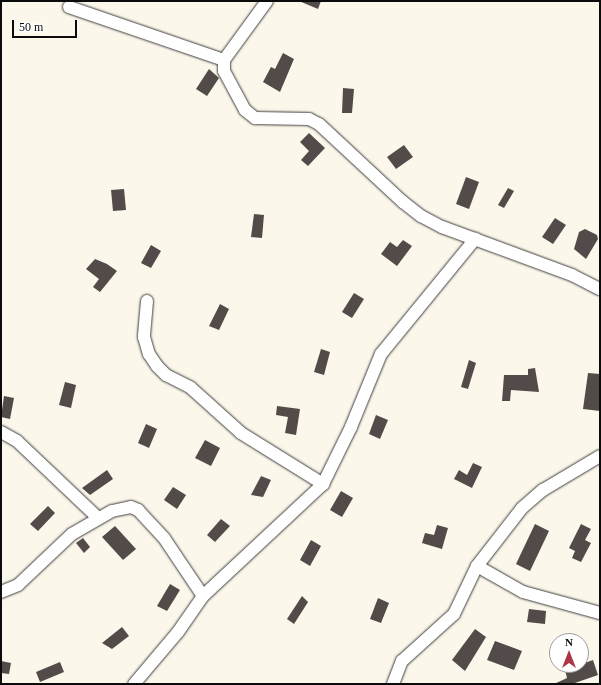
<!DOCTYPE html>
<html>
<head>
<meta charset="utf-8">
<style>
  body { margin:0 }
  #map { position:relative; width:601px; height:685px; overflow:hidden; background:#fcf7eb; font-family:"Times New Roman",serif }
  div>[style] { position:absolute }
  .building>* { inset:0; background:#524b49 }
  .roads { filter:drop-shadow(0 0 1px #3e3e3e) drop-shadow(0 0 1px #3e3e3e) }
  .minor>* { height:12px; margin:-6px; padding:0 6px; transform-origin:6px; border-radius:6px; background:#fff }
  span { translate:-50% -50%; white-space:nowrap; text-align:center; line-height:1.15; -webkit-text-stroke:4px #fff; paint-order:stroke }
  .frame { position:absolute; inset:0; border:2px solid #0b0b0b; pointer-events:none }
  .north { position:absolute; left:549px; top:633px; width:40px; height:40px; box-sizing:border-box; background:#fff; border:1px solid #9d9d9d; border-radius:50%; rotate:0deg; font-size:11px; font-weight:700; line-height:16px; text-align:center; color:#0b0b0b }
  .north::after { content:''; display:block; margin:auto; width:14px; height:18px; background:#a93547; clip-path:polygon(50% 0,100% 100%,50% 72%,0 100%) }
  .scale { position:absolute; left:12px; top:20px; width:65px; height:18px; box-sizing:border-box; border:2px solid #0b0b0b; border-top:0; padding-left:5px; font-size:12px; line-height:14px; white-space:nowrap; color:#0b0b0b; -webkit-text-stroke:3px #fff; paint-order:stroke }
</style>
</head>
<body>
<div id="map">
  <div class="building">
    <div style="clip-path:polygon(299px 1px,321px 1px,318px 9px)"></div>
    <div style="clip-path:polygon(283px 53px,294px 59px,280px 92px,263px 82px,271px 67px,275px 69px)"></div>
    <div style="clip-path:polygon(209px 69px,219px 78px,207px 96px,196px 89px)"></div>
    <div style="clip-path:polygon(343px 88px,354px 89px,352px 113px,342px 113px)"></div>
    <div style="clip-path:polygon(309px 133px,325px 148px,308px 166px,301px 160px,309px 151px,300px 142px)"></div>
    <div style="clip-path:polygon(404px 145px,413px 157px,396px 169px,387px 157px)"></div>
    <div style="clip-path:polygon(466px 177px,479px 182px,469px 209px,456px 204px)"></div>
    <div style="clip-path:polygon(508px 188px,514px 191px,504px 208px,498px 205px)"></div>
    <div style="clip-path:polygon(124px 189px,126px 210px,113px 211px,111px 190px)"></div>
    <div style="clip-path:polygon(254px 214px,264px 215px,262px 238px,251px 237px)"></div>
    <div style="clip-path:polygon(555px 218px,566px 225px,553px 244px,542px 237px)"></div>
    <div style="clip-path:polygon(585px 229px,597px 235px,598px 239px,586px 259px,574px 249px,579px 232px)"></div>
    <div style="clip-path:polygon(403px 240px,412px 246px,397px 266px,381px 254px,390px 242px,397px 247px)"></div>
    <div style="clip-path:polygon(151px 245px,161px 251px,151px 268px,141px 263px)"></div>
    <div style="clip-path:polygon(95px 259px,107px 264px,117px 271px,100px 292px,93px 287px,99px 279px,86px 269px)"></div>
    <div style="clip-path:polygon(354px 293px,364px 299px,352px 318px,342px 312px)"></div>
    <div style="clip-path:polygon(220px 304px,229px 309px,219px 330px,209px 326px)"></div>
    <div style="clip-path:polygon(321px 349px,330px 352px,324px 375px,314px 372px)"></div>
    <div style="clip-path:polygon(469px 360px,476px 363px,468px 389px,461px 387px)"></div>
    <div style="clip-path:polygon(535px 368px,539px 392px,511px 390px,510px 401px,502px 401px,504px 375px,528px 375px,528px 369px)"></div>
    <div style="clip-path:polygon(588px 373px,600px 374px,600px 411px,583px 409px)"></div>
    <div style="clip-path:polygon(65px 382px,76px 385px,71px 408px,59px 405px)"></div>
    <div style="clip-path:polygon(4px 396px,14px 398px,10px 419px,1px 417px)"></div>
    <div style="clip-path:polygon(277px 406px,300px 409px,296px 435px,285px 433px,288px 417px,276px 415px)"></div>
    <div style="clip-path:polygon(376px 415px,388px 420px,380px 439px,369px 434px)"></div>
    <div style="clip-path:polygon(146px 424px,157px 429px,149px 448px,138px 443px)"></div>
    <div style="clip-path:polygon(205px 440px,220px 448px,211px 466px,195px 458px)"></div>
    <div style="clip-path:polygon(473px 463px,482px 467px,472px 488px,454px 479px,459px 470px,467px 475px)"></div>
    <div style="clip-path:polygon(107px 470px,113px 479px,90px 495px,82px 488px)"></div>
    <div style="clip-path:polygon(261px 476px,271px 480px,263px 497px,251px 495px)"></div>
    <div style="clip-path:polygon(173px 487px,186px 495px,177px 509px,164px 500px)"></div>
    <div style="clip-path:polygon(341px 491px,353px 498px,342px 517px,330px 510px)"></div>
    <div style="clip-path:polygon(48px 506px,55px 513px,38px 531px,30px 524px)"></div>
    <div style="clip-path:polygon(221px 519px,230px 526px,215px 542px,207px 535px)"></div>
    <div style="clip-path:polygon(535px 524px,549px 531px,530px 571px,516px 564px)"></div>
    <div style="clip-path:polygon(581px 524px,591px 529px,585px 540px,591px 543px,581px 562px,572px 558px,575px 551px,569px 548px)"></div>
    <div style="clip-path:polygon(437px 525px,448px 528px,442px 549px,422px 543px,425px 533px,434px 535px)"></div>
    <div style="clip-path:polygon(115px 526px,136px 549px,123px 560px,102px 537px)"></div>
    <div style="clip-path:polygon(83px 538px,90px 547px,84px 553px,76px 543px)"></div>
    <div style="clip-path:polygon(311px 540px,321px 546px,310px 566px,300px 560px)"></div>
    <div style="clip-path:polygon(170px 584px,180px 590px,167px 611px,157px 606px)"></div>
    <div style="clip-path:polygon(302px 596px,308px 602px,294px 624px,287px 619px)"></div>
    <div style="clip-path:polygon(378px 598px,389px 603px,381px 623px,370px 619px)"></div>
    <div style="clip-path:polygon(529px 609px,546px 611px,545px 624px,527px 622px)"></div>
    <div style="clip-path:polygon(122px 627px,129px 636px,112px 649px,102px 643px)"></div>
    <div style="clip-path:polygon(475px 629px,486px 637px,465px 671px,452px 660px)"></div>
    <div style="clip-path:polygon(495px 641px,522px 651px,514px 670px,487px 660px)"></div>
    <div style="clip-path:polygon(593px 660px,598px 675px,572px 684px,554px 684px,567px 678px,565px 670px)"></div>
    <div style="clip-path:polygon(1px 661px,11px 663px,9px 674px,1px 673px)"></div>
    <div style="clip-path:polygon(60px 662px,64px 672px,40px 682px,36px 672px)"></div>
  </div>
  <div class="roads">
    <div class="minor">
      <div style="left:267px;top:1px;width:73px;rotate:126.1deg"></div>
      <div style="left:224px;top:60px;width:11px;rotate:90deg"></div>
      <div style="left:224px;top:71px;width:44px;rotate:61.7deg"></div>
      <div style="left:245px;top:110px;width:13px;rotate:39deg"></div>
      <div style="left:255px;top:118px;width:54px;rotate:1.1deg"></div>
      <div style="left:309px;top:119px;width:11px;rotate:27deg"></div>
      <div style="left:319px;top:124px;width:115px;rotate:42.9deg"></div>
      <div style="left:403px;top:202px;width:23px;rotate:38deg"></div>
      <div style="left:421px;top:216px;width:24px;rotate:28deg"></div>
      <div style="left:442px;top:227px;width:139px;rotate:20.3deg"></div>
      <div style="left:572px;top:275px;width:31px;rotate:27deg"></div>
      <div style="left:69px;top:7px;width:164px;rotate:18.9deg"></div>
      <div style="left:147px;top:301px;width:36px;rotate:95deg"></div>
      <div style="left:144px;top:337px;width:18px;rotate:74deg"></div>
      <div style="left:149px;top:354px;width:14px;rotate:56deg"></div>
      <div style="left:157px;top:366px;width:13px;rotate:45deg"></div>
      <div style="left:166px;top:375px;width:28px;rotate:27deg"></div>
      <div style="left:191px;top:388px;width:67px;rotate:42deg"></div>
      <div style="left:241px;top:433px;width:97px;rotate:31.9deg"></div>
      <div style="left:1px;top:432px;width:18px;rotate:29deg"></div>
      <div style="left:17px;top:441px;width:112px;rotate:43.5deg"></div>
      <div style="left:477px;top:566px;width:53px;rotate:29.5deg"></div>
      <div style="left:523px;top:592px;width:80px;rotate:15.3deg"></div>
      <div style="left:1px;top:592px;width:18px;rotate:-22deg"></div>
      <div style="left:18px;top:585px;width:74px;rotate:-43.4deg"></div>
      <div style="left:72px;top:534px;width:46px;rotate:-29.9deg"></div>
      <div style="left:112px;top:511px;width:19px;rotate:-12deg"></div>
      <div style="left:131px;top:507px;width:8px;rotate:23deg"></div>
      <div style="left:138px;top:510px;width:38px;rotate:47deg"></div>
      <div style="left:164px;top:538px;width:70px;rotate:56.1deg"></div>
      <div style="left:134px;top:684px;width:68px;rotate:-49.8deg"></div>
      <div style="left:178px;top:632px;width:44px;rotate:-55.2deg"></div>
      <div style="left:203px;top:596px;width:164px;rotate:-43deg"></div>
      <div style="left:323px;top:484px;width:64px;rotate:-63.8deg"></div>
      <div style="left:351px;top:427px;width:79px;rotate:-67.7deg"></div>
      <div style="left:381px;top:354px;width:149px;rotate:-50.7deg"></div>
      <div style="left:393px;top:684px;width:25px;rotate:-69deg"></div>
      <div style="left:402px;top:661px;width:70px;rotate:-42.1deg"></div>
      <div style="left:454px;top:614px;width:53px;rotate:-64.4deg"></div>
      <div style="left:477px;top:566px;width:73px;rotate:-52.2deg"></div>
      <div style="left:522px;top:508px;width:28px;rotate:-41deg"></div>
      <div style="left:543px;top:490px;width:66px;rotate:-30.8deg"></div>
    </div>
  </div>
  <div class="frame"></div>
  <div class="north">N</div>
  <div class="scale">50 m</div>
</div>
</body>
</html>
